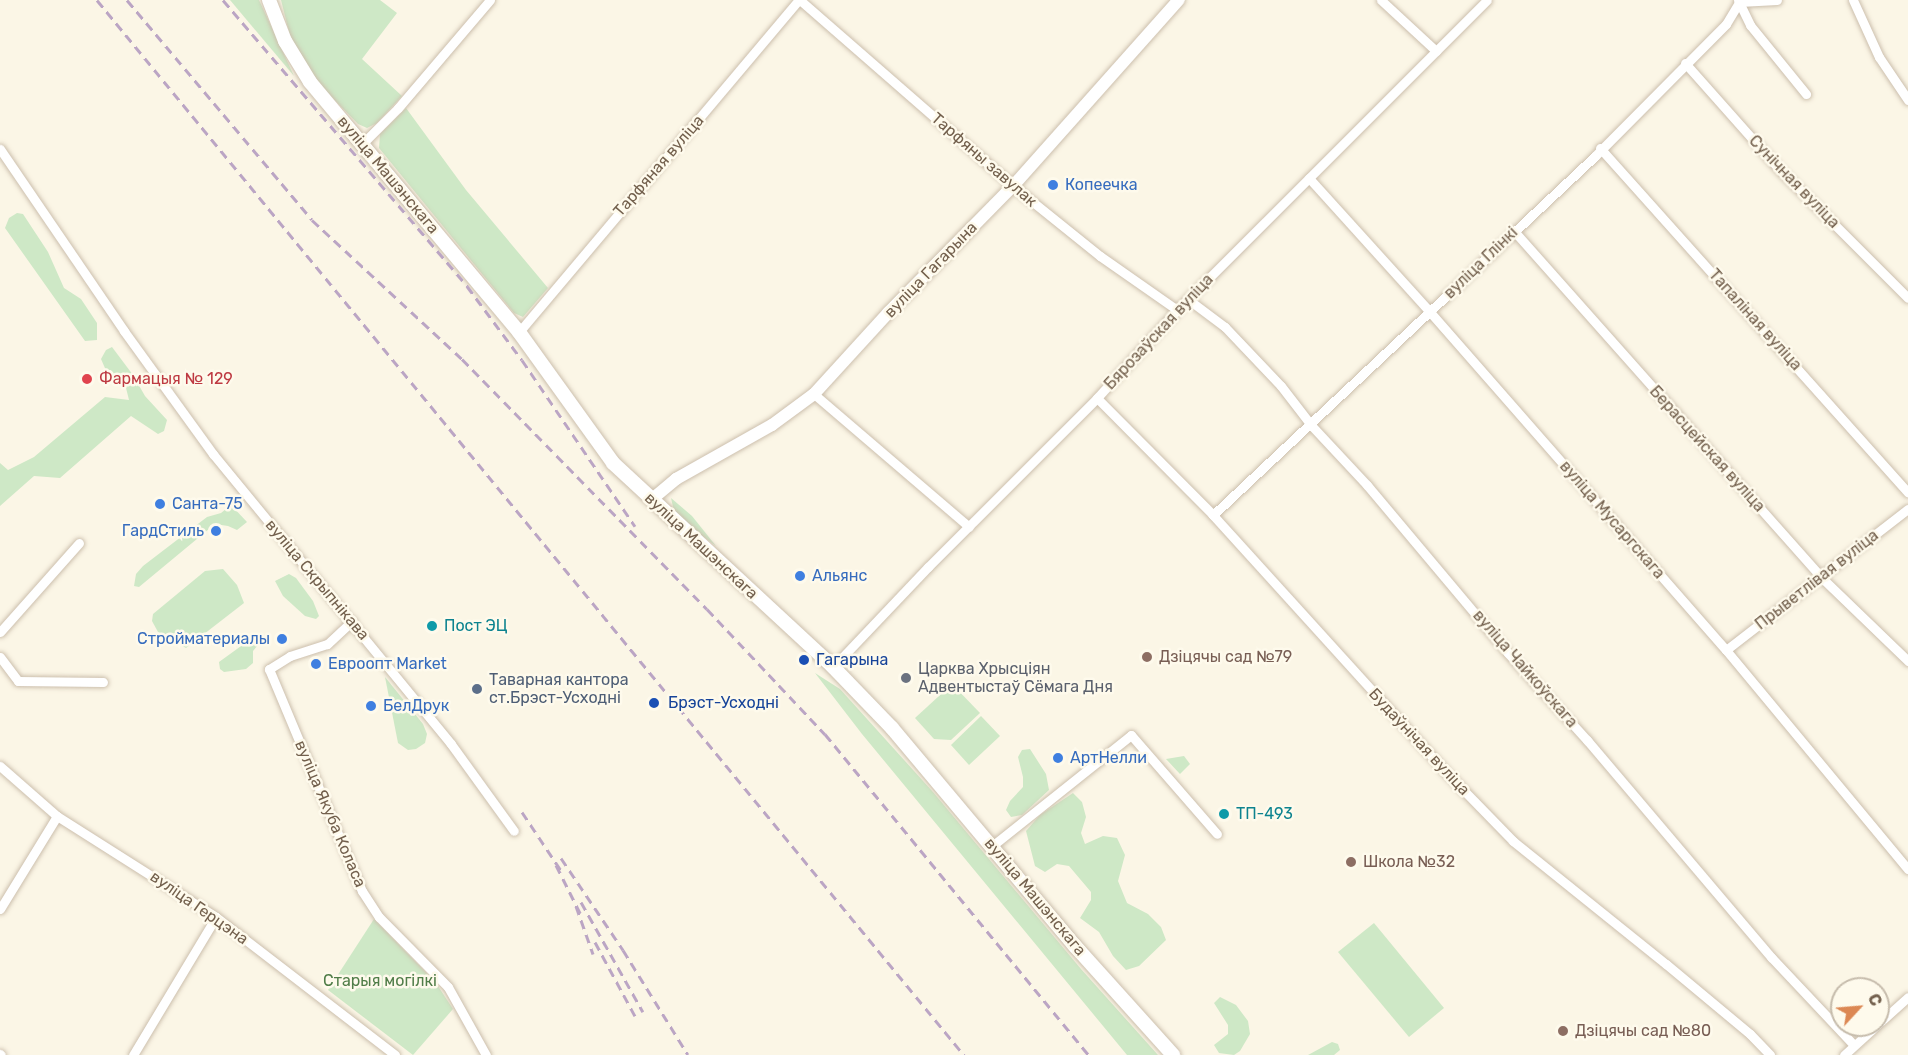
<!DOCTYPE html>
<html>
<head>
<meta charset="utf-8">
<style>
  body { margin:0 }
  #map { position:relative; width:1908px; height:1055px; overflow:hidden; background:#fbf6e6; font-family:Rubik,sans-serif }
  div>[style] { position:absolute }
  .green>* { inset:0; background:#cee8c6 }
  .roads { filter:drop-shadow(0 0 2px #ccbfad) drop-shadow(0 0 2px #ccbfad) }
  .minor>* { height:9px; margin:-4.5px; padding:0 4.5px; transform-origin:4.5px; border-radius:4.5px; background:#fff }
  .tertiary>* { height:12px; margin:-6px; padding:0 6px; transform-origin:6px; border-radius:6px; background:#fff }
  .secondary>* { height:14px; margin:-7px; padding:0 7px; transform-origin:7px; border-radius:7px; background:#fff }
  .rail>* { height:3px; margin-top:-1.5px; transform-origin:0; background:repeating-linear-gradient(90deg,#bba5c4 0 9px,transparent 0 15px) }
  .dots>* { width:16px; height:16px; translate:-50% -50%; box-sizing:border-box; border:3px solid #fefaec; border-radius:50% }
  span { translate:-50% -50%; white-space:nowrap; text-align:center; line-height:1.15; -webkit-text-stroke:5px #fefaec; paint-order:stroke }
  .street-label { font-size:16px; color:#73604d }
  .shop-label { font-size:16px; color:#366cbe }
  .left { translate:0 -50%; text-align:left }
  .right { translate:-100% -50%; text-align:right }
  .health-label { font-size:16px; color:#be3a42 }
  .culture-label { font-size:16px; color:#0d838f }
  .education-label { font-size:16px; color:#785e54 }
  .transit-label { font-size:16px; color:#164399 }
  .worship-label { font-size:16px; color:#5b616d }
  .service-label { font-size:16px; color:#4e5e75 }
  .park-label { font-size:16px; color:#507d48 }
  .north { position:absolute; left:1830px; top:977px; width:60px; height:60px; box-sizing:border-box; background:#fefaec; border:2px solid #c6bcac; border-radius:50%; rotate:64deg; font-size:16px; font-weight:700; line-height:24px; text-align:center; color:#73604d }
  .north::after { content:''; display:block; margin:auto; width:21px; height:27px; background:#dc8854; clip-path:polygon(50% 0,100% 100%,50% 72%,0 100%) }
</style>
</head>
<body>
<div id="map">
  <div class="green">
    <div style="clip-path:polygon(230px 0,259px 0,294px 76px)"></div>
    <div style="clip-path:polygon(281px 0,380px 0,397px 13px,362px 59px,402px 96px,377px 123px,367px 128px,358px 124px,320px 85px,300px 58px,290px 36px)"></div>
    <div style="clip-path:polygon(406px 108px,466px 190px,548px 288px,523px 317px,514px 313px,379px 148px,380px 134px)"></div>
    <div style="clip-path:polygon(17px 213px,23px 214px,48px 252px,64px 288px,81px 299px,97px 323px,97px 340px,85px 341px,5px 228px,9px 218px)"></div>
    <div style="clip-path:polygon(112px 347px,133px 375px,145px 396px,167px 420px,164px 431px,158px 434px,131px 416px,60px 478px,34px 476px,0 506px,0 463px,8px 470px,34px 457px,105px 397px,129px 400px,124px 380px,108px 375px,101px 359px,106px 350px)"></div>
    <div style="clip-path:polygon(671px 498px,692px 516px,716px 546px,694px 530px,674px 511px)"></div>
    <div style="clip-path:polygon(231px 505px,247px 522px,237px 530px,228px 526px,215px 524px,139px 587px,134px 586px,136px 574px,143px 566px,207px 517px,221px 513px)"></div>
    <div style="clip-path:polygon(223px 569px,237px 585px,244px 603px,186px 648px,158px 632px,152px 621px,153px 614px,205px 571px)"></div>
    <div style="clip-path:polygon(289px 574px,296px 578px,313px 601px,319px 616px,316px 619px,305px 616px,283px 596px,275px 581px)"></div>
    <div style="clip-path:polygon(259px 633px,263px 639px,253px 651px,253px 663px,246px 669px,224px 672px,220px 669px,219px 662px)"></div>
    <div style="clip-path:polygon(815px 673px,840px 689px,933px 792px,1081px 969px,1158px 1055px,1127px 1055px,862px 734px)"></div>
    <div style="clip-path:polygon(385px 677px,423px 724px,427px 734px,425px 743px,416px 749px,408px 750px,398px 743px)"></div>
    <div style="clip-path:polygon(952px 684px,980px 713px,951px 740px,934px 739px,915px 718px)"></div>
    <div style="clip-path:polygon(981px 716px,1000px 736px,969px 765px,951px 745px)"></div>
    <div style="clip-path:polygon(1030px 749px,1046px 774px,1049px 790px,1022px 815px,1011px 817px,1006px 810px,1010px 801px,1023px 787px,1023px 777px,1018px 757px,1022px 750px)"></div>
    <div style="clip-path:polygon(1184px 756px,1190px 764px,1180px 774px,1166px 759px)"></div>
    <div style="clip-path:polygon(1073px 793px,1082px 802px,1086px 817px,1081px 833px,1085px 844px,1103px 836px,1117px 838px,1125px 855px,1118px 881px,1127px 903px,1148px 914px,1161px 927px,1166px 940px,1139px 966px,1126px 970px,1113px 956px,1099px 932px,1080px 918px,1091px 900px,1091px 892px,1069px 866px,1057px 864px,1045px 872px,1035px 866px,1026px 831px,1040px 815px)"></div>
    <div style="clip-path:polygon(374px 919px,436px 983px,453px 1009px,413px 1055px,328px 990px)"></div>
    <div style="clip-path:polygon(1374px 923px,1444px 1008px,1409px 1037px,1338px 952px)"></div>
    <div style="clip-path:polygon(1220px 997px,1236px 1005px,1248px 1021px,1250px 1034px,1240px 1051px,1234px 1055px,1219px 1053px,1214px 1045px,1228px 1034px,1228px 1025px,1214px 1003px)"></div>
    <div style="clip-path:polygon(1332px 1042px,1338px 1044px,1340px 1050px,1334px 1055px,1308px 1055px)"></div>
  </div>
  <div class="roads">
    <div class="minor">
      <div style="left:800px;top:0;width:283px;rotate:41.1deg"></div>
      <div style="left:1013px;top:186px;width:112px;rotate:38.8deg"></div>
      <div style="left:1100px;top:256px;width:94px;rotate:35deg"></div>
      <div style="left:1381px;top:0;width:75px;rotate:42.8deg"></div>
      <div style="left:1738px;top:0;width:28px;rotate:64deg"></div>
      <div style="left:1750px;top:25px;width:89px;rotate:50.9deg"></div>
      <div style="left:1853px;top:0;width:63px;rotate:65.5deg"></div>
      <div style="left:1879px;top:57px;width:52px;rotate:56deg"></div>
      <div style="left:1685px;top:63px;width:142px;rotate:48.4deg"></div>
      <div style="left:1779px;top:169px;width:182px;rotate:45deg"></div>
      <div style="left:363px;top:143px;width:49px;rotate:-45deg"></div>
      <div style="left:398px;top:108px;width:142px;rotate:-49.6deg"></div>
      <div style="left:1600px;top:148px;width:462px;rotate:48.2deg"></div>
      <div style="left:0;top:149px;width:220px;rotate:55.7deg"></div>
      <div style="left:124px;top:331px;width:152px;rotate:54.1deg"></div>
      <div style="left:213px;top:454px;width:375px;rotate:50.6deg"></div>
      <div style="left:451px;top:744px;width:107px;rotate:54.1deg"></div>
      <div style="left:1309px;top:178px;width:181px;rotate:47.9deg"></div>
      <div style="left:1430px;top:312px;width:449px;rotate:48.8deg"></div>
      <div style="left:1726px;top:650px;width:285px;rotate:50.3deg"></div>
      <div style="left:1514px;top:231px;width:464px;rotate:48.4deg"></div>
      <div style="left:1822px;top:578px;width:120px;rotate:44deg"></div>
      <div style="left:1189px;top:300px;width:45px;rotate:36.9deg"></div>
      <div style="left:1225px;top:327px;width:81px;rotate:46.5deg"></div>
      <div style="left:1281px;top:386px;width:49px;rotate:52.4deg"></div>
      <div style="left:1311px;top:425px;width:82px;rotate:47deg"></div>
      <div style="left:1367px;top:485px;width:219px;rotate:50deg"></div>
      <div style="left:1508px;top:653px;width:118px;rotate:47.8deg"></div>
      <div style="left:1587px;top:740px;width:285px;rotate:49.7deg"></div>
      <div style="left:1771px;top:957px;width:121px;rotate:46.7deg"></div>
      <div style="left:519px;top:332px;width:434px;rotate:-49.9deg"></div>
      <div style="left:814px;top:394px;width:204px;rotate:40.6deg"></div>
      <div style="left:1097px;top:398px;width:165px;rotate:45.2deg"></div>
      <div style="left:1213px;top:515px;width:343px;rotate:47.8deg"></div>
      <div style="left:1443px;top:769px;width:100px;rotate:45.8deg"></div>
      <div style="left:1513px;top:841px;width:196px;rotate:38.8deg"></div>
      <div style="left:1666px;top:964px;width:109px;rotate:39.8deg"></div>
      <div style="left:1750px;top:1034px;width:29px;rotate:46deg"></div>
      <div style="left:1213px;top:515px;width:524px;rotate:-43.22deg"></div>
      <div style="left:1595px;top:156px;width:186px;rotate:-45.2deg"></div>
      <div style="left:1726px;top:24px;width:26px;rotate:-59deg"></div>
      <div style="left:1739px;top:2px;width:38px;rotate:-3deg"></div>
      <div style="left:352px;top:621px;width:34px;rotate:137deg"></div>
      <div style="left:327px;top:644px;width:39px;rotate:162deg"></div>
      <div style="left:290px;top:656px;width:25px;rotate:148deg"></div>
      <div style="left:269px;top:669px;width:241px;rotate:67.3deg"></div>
      <div style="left:362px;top:891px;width:31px;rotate:57deg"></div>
      <div style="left:379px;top:917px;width:98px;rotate:45.4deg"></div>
      <div style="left:448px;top:987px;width:78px;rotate:60.8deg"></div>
      <div style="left:0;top:632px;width:119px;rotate:-48.4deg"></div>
      <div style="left:1726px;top:650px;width:230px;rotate:-37.8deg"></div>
      <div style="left:0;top:657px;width:30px;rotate:53deg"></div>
      <div style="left:18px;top:681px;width:85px;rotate:0.7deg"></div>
      <div style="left:833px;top:667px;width:138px;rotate:-46.5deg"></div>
      <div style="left:928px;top:567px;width:239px;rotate:-45deg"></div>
      <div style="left:1097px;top:398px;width:119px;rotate:-47.7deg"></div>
      <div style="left:1177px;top:310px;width:438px;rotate:-45deg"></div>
      <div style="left:0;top:766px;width:76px;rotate:41.3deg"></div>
      <div style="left:57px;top:816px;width:188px;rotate:32.4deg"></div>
      <div style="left:216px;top:917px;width:226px;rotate:37.6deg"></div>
      <div style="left:992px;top:846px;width:178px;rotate:-38.6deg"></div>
      <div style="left:1131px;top:735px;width:131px;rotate:49deg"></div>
      <div style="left:0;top:909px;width:109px;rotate:-58.5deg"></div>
      <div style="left:1878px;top:1024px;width:40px;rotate:-42deg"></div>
      <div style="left:0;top:1054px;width:1px;rotate:45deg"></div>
      <div style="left:133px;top:1055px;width:161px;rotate:-59deg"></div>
      <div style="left:1844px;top:1055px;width:45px;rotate:-42.3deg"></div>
    </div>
    <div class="tertiary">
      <div style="left:651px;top:500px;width:33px;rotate:-40deg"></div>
      <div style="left:676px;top:479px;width:110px;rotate:-29.4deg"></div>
      <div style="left:772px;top:425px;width:52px;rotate:-36.4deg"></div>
      <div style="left:814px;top:394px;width:110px;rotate:-47.6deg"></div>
      <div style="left:888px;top:313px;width:178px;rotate:-45.5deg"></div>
      <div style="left:1013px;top:186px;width:249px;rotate:-48.3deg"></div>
    </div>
    <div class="secondary">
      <div style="left:269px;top:0;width:44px;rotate:68.7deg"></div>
      <div style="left:285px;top:41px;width:48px;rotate:58.6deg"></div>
      <div style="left:310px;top:82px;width:326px;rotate:50.1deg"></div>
      <div style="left:519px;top:332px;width:161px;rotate:54.3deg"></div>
      <div style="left:613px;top:463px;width:300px;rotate:42.8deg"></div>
      <div style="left:833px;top:667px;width:85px;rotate:46deg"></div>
      <div style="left:892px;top:728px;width:285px;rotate:50deg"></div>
      <div style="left:1075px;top:946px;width:147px;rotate:48deg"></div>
    </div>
  </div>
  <div class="rail">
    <div style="left:97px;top:0;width:1366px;rotate:50.59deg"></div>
    <div style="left:127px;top:0;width:287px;rotate:49.9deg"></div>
    <div style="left:312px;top:220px;width:205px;rotate:42.8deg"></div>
    <div style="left:462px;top:359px;width:350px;rotate:45.6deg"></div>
    <div style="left:707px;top:609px;width:172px;rotate:46.7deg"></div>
    <div style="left:825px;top:734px;width:416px;rotate:50.6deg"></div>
    <div style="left:223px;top:0;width:376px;rotate:49.5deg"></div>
    <div style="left:467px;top:286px;width:92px;rotate:53.4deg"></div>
    <div style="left:522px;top:360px;width:201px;rotate:55.8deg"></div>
    <div style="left:522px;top:812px;width:72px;rotate:56.3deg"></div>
    <div style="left:561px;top:858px;width:111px;rotate:56deg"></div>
    <div style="left:623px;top:950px;width:123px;rotate:58.2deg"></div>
    <div style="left:556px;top:865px;width:54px;rotate:63.4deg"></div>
    <div style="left:581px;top:902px;width:126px;rotate:60.6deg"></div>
    <div style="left:576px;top:906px;width:51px;rotate:70.5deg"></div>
    <div style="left:595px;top:942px;width:84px;rotate:61.6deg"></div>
  </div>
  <div class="dots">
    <div style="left:1053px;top:185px;background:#3f7fe0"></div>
    <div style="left:87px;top:379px;background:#e0444e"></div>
    <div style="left:160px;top:504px;background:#3f7fe0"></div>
    <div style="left:216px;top:531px;background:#3f7fe0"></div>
    <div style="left:800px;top:576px;background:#3f7fe0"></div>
    <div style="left:432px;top:626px;background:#0f9aa8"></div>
    <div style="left:282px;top:639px;background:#3f7fe0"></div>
    <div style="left:1147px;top:657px;background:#8d6e63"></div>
    <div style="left:804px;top:660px;background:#1a4fb4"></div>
    <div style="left:316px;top:664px;background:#3f7fe0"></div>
    <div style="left:906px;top:678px;background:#6b7280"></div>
    <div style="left:477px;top:689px;background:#5c6f8a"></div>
    <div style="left:654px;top:703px;background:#1a4fb4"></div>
    <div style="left:371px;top:706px;background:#3f7fe0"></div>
    <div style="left:1058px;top:758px;background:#3f7fe0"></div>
    <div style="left:1224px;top:814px;background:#0f9aa8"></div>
    <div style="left:1351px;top:862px;background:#8d6e63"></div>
    <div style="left:1563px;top:1031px;background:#8d6e63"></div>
  </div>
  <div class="street-label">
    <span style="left:984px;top:160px;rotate:41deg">Тарфяны завулак</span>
    <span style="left:659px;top:166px;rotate:-49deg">Тарфяная вуліца</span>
    <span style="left:388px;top:175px;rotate:50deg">вуліца Машэнскага</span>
    <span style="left:1794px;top:182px;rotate:46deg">Сунічная вуліца</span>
    <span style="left:1481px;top:263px;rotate:-44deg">вуліца Глінкі</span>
    <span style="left:931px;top:270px;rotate:-46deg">вуліца Гагарына</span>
    <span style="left:1755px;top:320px;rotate:48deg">Тапаліная вуліца</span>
    <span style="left:1159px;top:332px;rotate:-47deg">Бярозаўская вуліца</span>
    <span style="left:1707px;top:449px;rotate:48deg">Берасцейская вуліца</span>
    <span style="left:1612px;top:520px;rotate:49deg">вуліца Мусаргскага</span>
    <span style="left:701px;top:546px;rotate:43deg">вуліца Машэнскага</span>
    <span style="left:317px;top:580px;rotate:50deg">вуліца Скрыпнікава</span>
    <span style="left:1817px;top:580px;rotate:-38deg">Прыветлівая вуліца</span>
    <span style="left:1525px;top:669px;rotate:49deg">вуліца Чайкоўскага</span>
    <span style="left:1419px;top:742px;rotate:47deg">Будаўнічая вуліца</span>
    <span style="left:330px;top:814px;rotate:67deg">вуліца Якуба Коласа</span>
    <span style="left:1035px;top:897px;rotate:50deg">вуліца Машэнскага</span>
    <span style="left:199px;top:908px;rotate:35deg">вуліца Герцэна</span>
  </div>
  <div class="shop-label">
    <span class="left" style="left:1065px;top:185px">Копеечка</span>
    <span class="left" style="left:172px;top:504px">Санта-75</span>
    <span class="right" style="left:204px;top:531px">ГардСтиль</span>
    <span class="left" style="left:812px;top:576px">Альянс</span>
    <span class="right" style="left:270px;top:639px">Стройматериалы</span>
    <span class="left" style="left:328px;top:664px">Евроопт Market</span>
    <span class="left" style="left:383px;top:706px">БелДрук</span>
    <span class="left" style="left:1070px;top:758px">АртНелли</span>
  </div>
  <div class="health-label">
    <span class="left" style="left:99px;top:379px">Фармацыя № 129</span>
  </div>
  <div class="culture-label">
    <span class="left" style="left:444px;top:626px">Пост ЭЦ</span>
    <span class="left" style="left:1236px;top:814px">ТП-493</span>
  </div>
  <div class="education-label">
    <span class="left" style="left:1159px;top:657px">Дзіцячы сад №79</span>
    <span class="left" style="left:1363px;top:862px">Школа №32</span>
    <span class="left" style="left:1575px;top:1031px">Дзіцячы сад №80</span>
  </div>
  <div class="transit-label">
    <span class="left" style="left:816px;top:660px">Гагарына</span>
    <span class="left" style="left:668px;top:703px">Брэст-Усходні</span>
  </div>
  <div class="worship-label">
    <span class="left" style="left:918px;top:678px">Царква Хрысціян<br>Адвентыстаў Сёмага Дня</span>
  </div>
  <div class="service-label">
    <span class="left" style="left:489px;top:689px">Таварная кантора<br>ст.Брэст-Усходні</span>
  </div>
  <div class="park-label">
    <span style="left:380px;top:981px">Старыя могілкі</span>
  </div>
  <div class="north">С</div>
</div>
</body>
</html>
